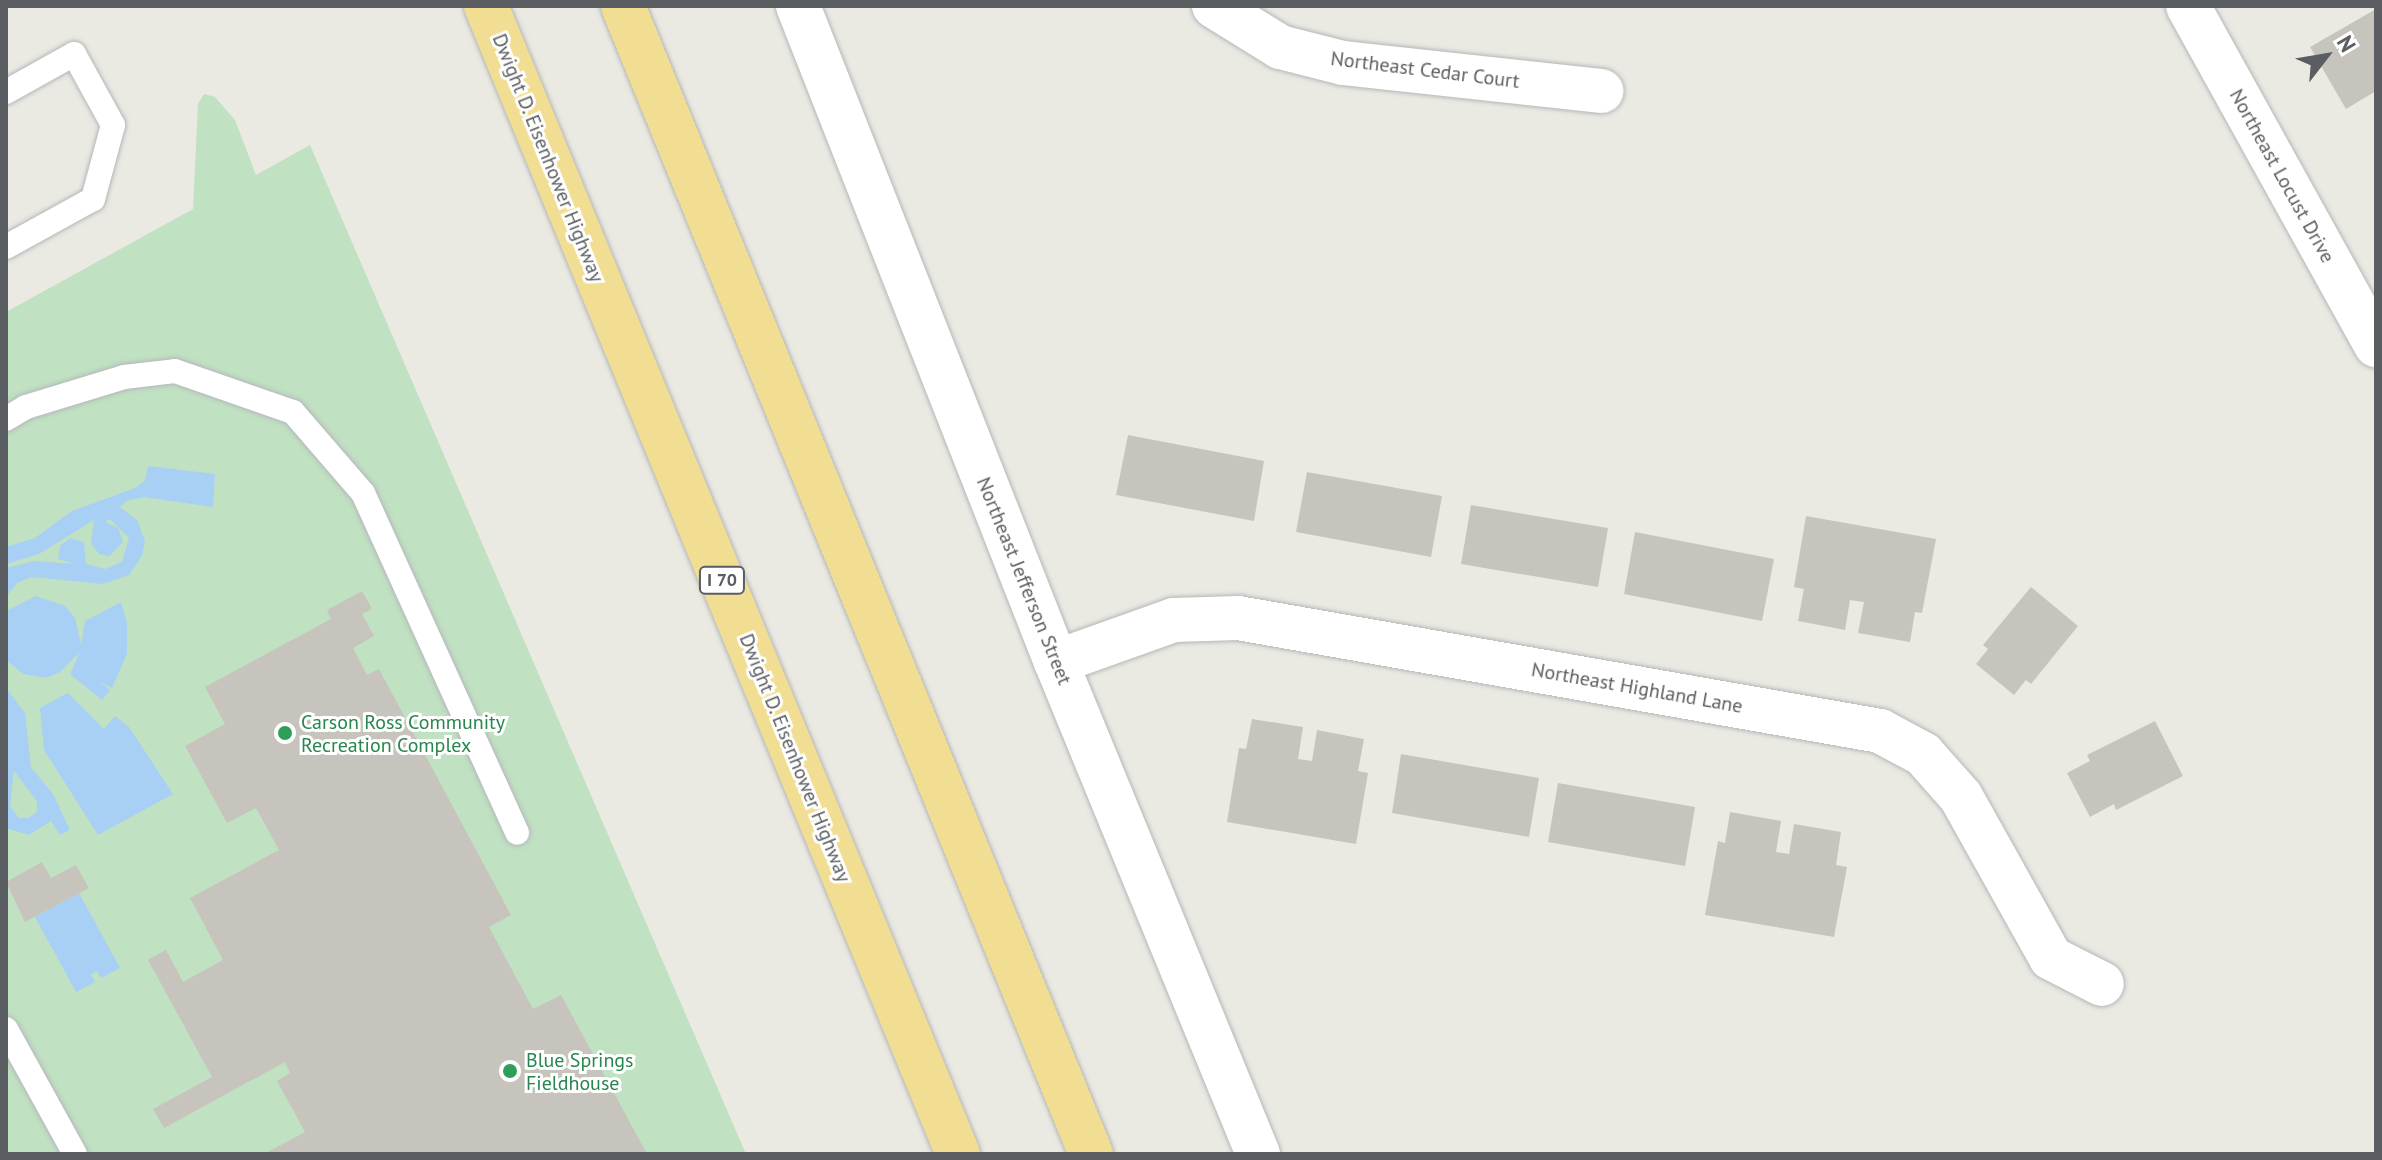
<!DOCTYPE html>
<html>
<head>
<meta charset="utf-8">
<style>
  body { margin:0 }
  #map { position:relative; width:2382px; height:1160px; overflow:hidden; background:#ebeae2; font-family:"PT Sans",sans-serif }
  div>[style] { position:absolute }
  .green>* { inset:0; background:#c0e1c2 }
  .water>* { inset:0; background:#a8d0f5 }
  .building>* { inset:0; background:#c7c4be }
  .roads { filter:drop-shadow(0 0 2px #b4b7bb) drop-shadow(0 0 2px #b4b7bb) }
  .lane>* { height:24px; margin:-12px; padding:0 12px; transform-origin:12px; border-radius:12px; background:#fff }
  .street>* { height:44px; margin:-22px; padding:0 22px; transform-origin:22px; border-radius:22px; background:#fff }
  .highway>* { height:44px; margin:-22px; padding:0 22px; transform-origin:22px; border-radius:22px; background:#f1de93 }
  .dots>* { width:22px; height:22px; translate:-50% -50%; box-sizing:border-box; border:4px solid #fff; border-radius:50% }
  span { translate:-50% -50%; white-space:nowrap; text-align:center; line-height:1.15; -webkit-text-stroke:6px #fff; paint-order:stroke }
  .shield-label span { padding:2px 6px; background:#fff; border:2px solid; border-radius:6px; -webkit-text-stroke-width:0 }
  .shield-label { font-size:18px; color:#5a5d61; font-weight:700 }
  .street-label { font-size:20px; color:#5a5d61 }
  .leisure-label { font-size:20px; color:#27864d }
  .left { translate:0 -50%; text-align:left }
  .frame { position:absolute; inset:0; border:8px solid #5a5d61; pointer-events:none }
  .north { position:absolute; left:2286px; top:16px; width:80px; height:80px; -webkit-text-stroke:6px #fff; paint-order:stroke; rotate:59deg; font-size:22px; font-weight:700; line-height:32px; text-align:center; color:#5a5d61 }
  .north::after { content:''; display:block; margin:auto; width:28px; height:36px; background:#5a5d61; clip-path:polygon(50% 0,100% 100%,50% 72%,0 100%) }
</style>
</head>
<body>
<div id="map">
  <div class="green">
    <div style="clip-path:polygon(204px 94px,215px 97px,235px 120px,256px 175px,310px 145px,746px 1154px,6px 1154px,6px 312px,193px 209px,198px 104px)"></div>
  </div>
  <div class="water">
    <div style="clip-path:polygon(148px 466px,215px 474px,213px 507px,144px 497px,126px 501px,120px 507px,137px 520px,145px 541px,142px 556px,129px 575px,103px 584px,31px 577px,17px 583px,6px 597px,6px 568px,34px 561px,75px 564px,58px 559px,60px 546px,70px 538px,84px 542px,86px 564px,105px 569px,122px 562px,129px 538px,110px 519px,105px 522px,118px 528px,123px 542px,109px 556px,99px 554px,91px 543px,94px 520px,39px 554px,6px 564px,6px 547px,35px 538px,72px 511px,135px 488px,145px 481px)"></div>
    <div style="clip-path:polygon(36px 596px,65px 606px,75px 618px,81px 644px,85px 621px,121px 602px,127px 623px,127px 654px,112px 688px,99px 681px,110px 690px,102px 700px,70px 674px,80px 652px,60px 672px,46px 678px,23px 674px,6px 660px,6px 611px)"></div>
    <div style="clip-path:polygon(evenodd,6px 688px,25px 713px,31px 767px,53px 794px,70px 830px,60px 835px,51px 821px,29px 835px,6px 828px,6px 688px,14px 771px,37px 801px,37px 811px,29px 818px,19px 818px,10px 806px,14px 771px)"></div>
    <div style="clip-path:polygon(68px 693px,104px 729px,115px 716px,129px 727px,173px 794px,98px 835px,44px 750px,40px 708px)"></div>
    <div style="clip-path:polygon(79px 893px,120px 968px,101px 978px,97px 971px,91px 974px,95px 982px,76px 992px,35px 917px)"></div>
  </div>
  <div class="building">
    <div style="clip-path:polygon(2376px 9px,2376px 91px,2346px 109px,2310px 47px)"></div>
    <div style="clip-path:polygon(1128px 435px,1264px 461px,1254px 521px,1116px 495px)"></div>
    <div style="clip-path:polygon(1307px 472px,1442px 496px,1431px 557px,1296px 532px)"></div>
    <div style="clip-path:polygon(1471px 505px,1608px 528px,1598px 587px,1461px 564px)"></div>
    <div style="clip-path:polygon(1806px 516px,1936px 539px,1922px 613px,1915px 612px,1910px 642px,1858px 633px,1864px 602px,1850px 600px,1845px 630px,1798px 621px,1804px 589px,1794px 587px)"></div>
    <div style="clip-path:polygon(1635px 532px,1774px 559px,1762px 621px,1624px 594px)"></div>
    <div style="clip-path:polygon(2031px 587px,2078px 626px,2031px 684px,2026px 680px,2014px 695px,1976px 664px,1988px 649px,1983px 645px)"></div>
    <div style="clip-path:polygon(362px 591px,372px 609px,362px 614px,374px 636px,353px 648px,367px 675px,379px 669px,511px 915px,489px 927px,533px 1009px,561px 995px,647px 1154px,264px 1154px,305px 1132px,277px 1081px,290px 1073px,285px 1062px,164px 1128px,153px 1109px,212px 1077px,148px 960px,166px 950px,183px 982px,223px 960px,190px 898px,279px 850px,256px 808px,227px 823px,185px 746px,225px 724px,205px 687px,331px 619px,327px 610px)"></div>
    <div style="clip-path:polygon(1252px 719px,1303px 727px,1298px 759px,1312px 761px,1317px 730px,1364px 739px,1358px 771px,1368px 773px,1356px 844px,1227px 822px,1239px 748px,1246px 749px)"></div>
    <div style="clip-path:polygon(2155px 721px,2183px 776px,2116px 810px,2114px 804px,2090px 817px,2067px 773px,2090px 761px,2087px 755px)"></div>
    <div style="clip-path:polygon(1401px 754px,1539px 778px,1529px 837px,1392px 813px)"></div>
    <div style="clip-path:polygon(1558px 783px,1695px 807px,1685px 866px,1548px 842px)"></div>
    <div style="clip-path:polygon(1730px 812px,1781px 821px,1776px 852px,1789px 854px,1794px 824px,1841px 832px,1836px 865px,1847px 867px,1834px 937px,1705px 915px,1718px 841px,1725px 843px)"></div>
    <div style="clip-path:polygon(42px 862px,51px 878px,76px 865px,89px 888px,25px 922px,6px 882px)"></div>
  </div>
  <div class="roads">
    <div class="lane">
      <div style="left:6px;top:92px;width:78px;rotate:-29.2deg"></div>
      <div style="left:74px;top:54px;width:81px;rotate:61.2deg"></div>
      <div style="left:113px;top:125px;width:77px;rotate:105.1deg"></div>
      <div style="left:93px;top:199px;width:99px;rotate:151.1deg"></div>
      <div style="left:6px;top:419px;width:23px;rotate:-31deg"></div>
      <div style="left:26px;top:407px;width:102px;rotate:-17deg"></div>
      <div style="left:124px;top:377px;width:51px;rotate:-6.7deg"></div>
      <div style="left:175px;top:371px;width:125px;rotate:19.2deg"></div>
      <div style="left:293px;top:412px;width:107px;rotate:49.2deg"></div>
      <div style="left:363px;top:493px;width:373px;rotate:65.6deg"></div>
      <div style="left:6px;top:1029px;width:143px;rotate:61.1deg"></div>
    </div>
    <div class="street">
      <div style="left:798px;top:6px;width:705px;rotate:68.53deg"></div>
      <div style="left:1056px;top:662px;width:532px;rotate:67.68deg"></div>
      <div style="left:1214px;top:6px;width:78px;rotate:31.8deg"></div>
      <div style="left:1280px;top:47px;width:65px;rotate:14.3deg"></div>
      <div style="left:1343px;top:63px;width:260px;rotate:6.2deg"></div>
      <div style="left:2188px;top:6px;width:388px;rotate:61deg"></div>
      <div style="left:1056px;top:662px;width:125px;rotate:-19.6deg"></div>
      <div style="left:1174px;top:620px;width:64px;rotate:-1.8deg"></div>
      <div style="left:1238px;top:618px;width:652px;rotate:9.98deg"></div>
      <div style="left:1880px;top:731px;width:49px;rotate:28.1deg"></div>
      <div style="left:1923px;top:754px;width:57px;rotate:48.5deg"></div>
      <div style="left:1961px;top:797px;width:184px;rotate:60.8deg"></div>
      <div style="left:2051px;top:958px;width:57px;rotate:27deg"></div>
    </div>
    <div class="highway">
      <div style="left:486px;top:6px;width:1241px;rotate:67.65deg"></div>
      <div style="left:623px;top:6px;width:1240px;rotate:67.82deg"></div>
    </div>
  </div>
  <div class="dots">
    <div style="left:285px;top:733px;background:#2e9e5b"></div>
    <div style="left:510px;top:1071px;background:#2e9e5b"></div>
  </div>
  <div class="shield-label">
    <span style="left:722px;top:580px">I 70</span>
  </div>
  <div class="street-label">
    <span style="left:1425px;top:70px;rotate:7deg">Northeast Cedar Court</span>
    <span style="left:548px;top:158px;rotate:68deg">Dwight D. Eisenhower Highway</span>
    <span style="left:2282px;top:176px;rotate:61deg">Northeast Locust Drive</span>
    <span style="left:1024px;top:581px;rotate:68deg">Northeast Jefferson Street</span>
    <span style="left:1637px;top:688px;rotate:10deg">Northeast Highland Lane</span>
    <span style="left:795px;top:758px;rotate:68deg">Dwight D. Eisenhower Highway</span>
  </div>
  <div class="leisure-label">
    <span class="left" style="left:301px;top:734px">Carson Ross Community<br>Recreation Complex</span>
    <span class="left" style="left:526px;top:1072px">Blue Springs<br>Fieldhouse</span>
  </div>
  <div class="frame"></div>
  <div class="north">N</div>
</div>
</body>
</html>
